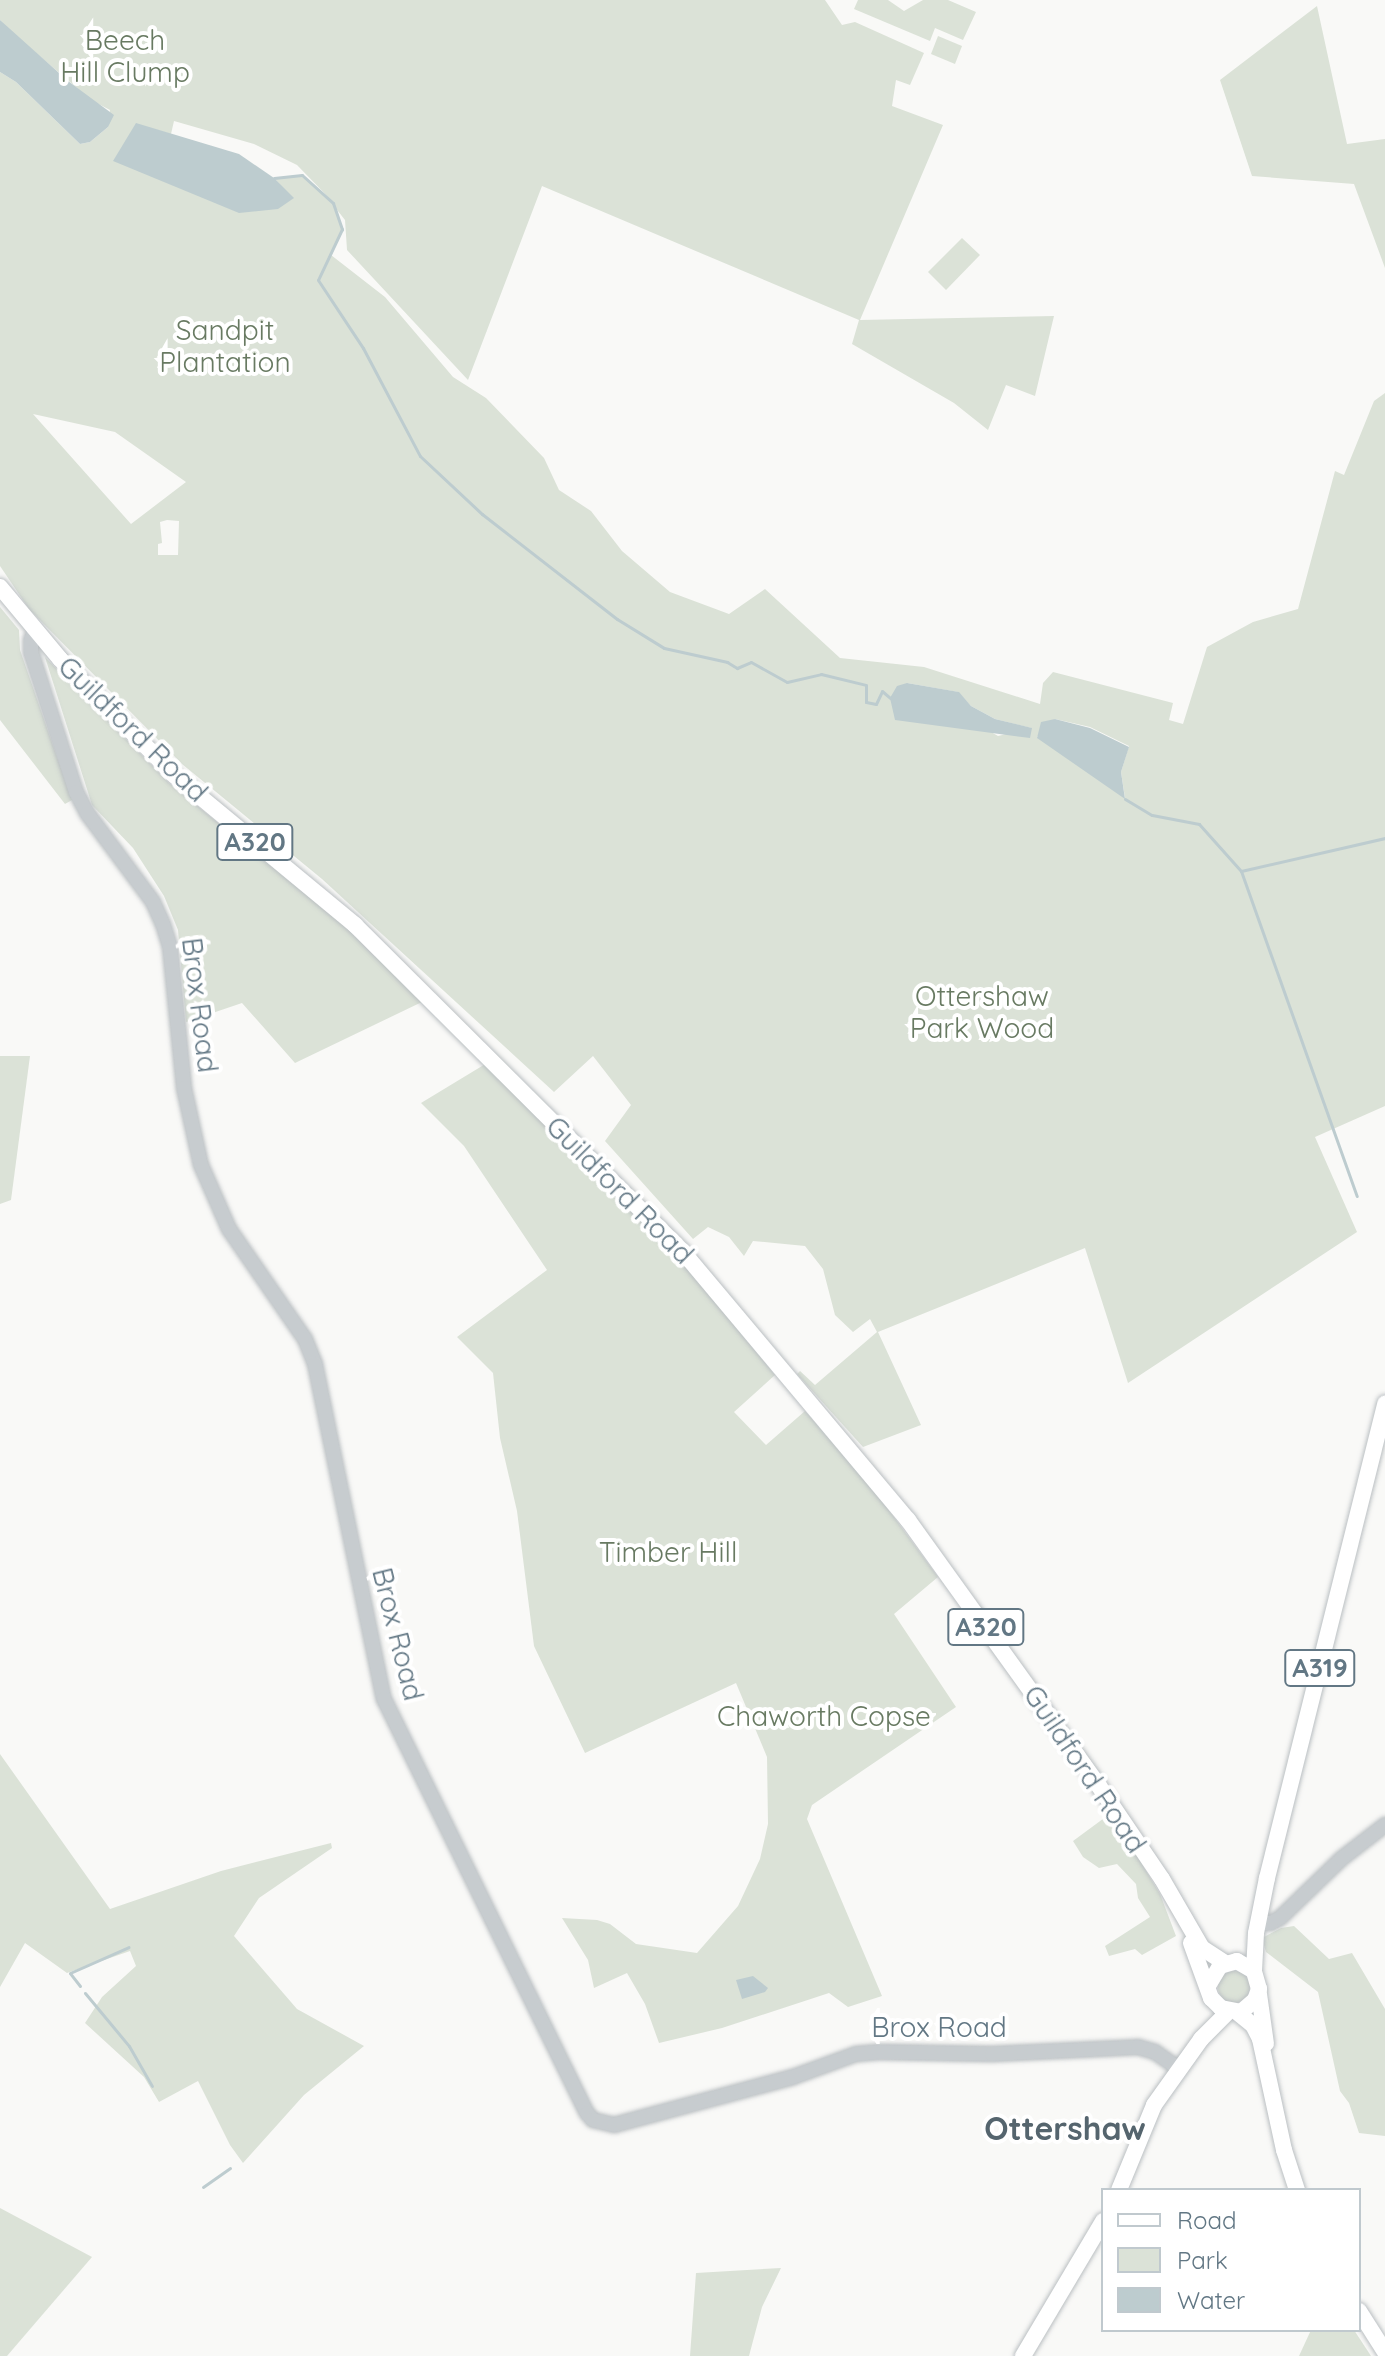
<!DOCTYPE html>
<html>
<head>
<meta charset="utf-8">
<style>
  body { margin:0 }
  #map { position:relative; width:1385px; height:2356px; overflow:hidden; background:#f9f9f7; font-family:Quicksand,sans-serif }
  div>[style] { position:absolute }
  .green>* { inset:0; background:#dbe2d7 }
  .round { border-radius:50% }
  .water>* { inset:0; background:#bdcccf }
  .stream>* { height:3px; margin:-1.5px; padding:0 1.5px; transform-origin:1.5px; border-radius:1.5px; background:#bdcccf }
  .roads { filter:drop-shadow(0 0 2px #babfc2) drop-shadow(0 0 2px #babfc2) }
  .minor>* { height:14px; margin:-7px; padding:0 7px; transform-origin:7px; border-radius:7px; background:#c7cccf }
  .major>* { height:16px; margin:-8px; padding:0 8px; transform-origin:8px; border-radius:8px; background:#fff }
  span { translate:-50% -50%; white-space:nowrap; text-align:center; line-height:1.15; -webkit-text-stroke:8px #fff; paint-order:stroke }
  .shield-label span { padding:2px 6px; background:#fff; border:2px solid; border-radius:6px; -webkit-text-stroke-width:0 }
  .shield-label { font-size:26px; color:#627784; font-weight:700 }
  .park-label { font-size:28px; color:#687a62 }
  .street-label { font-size:28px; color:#627784 }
  .quarter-label { font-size:32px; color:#55656e; font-weight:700 }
  .legend { position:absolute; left:1101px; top:2188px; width:260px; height:144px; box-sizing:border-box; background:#fff; border:2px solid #c0c9ce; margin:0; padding:10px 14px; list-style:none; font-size:24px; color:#627784 }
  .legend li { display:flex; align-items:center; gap:16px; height:40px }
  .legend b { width:40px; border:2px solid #c0c9ce }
</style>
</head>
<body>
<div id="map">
  <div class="green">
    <div style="clip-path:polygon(evenodd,0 0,825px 0,842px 25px,855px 22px,924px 53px,910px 85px,896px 80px,892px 106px,943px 125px,860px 320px,1054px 316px,1035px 396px,1006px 385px,988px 430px,954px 403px,852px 344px,859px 320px,542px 186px,468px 380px,347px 250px,345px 220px,334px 206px,342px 229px,331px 255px,385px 297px,453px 377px,486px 398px,544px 458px,559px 490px,591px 511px,622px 551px,670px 592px,729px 614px,765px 589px,840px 658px,924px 667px,1040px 704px,1043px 683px,1053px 672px,1173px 703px,1169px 720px,1183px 724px,1207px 647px,1253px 622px,1298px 609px,1335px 471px,1344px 475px,1374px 401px,1385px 393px,1385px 1106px,1315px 1137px,1357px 1232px,1128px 1383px,1085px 1248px,878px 1332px,921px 1425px,863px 1447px,797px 1374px,800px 1371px,815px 1385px,877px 1332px,870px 1319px,853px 1332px,835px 1315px,823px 1269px,805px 1246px,753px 1241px,744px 1256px,729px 1237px,708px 1227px,693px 1239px,605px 1141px,631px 1105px,593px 1056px,554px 1092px,322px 879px,182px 764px,29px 609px,0 566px,0 72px,16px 82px,80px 144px,90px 142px,108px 127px,110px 110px,91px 100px,8px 29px,0 20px,0 0,174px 121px,254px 144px,297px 165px,332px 201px,302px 175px,274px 178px,293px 199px,136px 124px,171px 134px,174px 121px,0 0,33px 414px,115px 432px,186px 482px,131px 524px,33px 414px,0 0,167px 520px,179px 521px,178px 555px,158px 555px,158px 544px,162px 543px,160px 522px,167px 520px,0 0,907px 683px,958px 692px,971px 706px,995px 719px,1031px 728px,998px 736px,907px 683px,0 0,1055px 719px,1090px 727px,1129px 746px,1121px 772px,1125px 798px,1037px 737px,1055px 719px)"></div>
    <div style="clip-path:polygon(858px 0,888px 0,904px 11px,923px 0,948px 0,976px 12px,963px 40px,935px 28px,930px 41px,854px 9px)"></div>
    <div style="clip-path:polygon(1317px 6px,1347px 144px,1385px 139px,1385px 268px,1354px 184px,1252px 176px,1220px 80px)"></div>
    <div style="clip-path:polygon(938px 36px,962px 46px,955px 64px,931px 54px)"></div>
    <div style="clip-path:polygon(962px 238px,980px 255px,946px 290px,928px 272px)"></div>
    <div style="clip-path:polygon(0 607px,19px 630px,20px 650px,72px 800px,65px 804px,0 720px)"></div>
    <div style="clip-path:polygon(45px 657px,169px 783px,361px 939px,424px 1001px,295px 1063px,242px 1003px,186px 1022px,178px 930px,164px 896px,133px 848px,92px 805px)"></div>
    <div style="clip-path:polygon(0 1056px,30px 1056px,11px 1200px,0 1204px)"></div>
    <div style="clip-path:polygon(487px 1063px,662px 1237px,775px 1375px,734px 1412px,766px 1445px,805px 1411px,874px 1490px,938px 1577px,894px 1614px,956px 1707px,812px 1805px,807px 1819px,882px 1996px,848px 2007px,829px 1993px,722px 2028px,659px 2043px,645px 2004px,627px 1973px,594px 1988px,588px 1960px,562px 1918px,597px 1920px,610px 1924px,636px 1944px,697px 1953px,738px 1906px,760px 1859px,768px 1824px,767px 1757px,736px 1683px,585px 1753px,534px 1646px,517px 1511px,500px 1438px,493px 1373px,457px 1337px,547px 1270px,464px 1146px,421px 1103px)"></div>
    <div style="clip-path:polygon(0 1754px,110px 1909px,221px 1871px,331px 1843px,332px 1848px,259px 1898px,234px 1936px,297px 2009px,364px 2046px,304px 2095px,243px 2163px,230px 2145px,198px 2081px,159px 2102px,144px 2077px,85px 2023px,102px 1997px,136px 1966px,130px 1951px,67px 1973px,25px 1943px,0 1987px)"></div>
    <div style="clip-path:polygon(1111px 1813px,1160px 1894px,1176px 1936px,1142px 1955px,1135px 1949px,1109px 1956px,1105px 1946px,1150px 1917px,1138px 1898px,1136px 1884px,1117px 1864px,1099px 1868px,1083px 1857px,1073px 1841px)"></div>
    <div style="clip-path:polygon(1294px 1926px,1329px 1959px,1352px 1953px,1385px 2009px,1385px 2136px,1359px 2133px,1349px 2103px,1340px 2091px,1318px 1992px,1266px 1952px,1262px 1938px,1281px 1928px)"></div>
    <div class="round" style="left:1218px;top:1971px;width:32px;height:32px"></div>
    <div style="clip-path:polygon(0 2208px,92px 2257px,7px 2356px,0 2356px)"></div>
    <div style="clip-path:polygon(781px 2268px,762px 2307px,749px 2356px,690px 2356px,696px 2273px)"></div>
    <div style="clip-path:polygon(1311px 2330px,1354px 2330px,1371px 2356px,1299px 2356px)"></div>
  </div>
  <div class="water">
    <div style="clip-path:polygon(0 20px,68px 81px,114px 115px,108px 127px,90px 142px,80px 144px,16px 82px,0 72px)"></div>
    <div style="clip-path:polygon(136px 123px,239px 154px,274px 178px,294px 198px,278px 209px,239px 213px,113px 161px)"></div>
    <div style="clip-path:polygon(907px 683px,959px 692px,971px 706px,995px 719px,1032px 728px,1030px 738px,895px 720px,890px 698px,897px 686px)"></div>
    <div style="clip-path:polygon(1055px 719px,1090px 728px,1129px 747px,1121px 772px,1125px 799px,1037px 738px,1041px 722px)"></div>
    <div style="clip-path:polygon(753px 1976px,768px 1988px,765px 1992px,742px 1999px,736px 1980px)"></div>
  </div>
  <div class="stream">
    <div style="left:274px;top:178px;width:28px;rotate:-6deg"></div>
    <div style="left:302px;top:175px;width:42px;rotate:42.1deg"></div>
    <div style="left:333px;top:203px;width:28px;rotate:71deg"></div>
    <div style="left:342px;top:229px;width:56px;rotate:115.2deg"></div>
    <div style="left:318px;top:280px;width:82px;rotate:56.5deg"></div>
    <div style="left:363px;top:348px;width:122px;rotate:62.2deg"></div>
    <div style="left:420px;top:456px;width:85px;rotate:43.1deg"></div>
    <div style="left:482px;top:514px;width:171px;rotate:37.9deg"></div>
    <div style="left:617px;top:619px;width:55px;rotate:31.7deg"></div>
    <div style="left:664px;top:648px;width:65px;rotate:12.5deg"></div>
    <div style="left:727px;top:662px;width:12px;rotate:31deg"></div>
    <div style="left:737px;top:668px;width:15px;rotate:-23deg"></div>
    <div style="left:751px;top:662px;width:41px;rotate:29.1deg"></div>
    <div style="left:787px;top:682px;width:35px;rotate:-13deg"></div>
    <div style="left:821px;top:674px;width:46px;rotate:13.7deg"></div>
    <div style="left:866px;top:685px;width:17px;rotate:90deg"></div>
    <div style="left:866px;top:702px;width:10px;rotate:11deg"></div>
    <div style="left:876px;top:704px;width:14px;rotate:-65deg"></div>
    <div style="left:882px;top:691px;width:11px;rotate:41deg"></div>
    <div style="left:1125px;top:799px;width:31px;rotate:31deg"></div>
    <div style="left:1152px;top:815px;width:48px;rotate:10.8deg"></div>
    <div style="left:1199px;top:824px;width:63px;rotate:48.2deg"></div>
    <div style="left:1241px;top:871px;width:345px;rotate:70.4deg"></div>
    <div style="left:1241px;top:871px;width:148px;rotate:-12.9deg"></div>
    <div style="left:80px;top:1986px;width:16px;rotate:-128deg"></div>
    <div style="left:70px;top:1973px;width:64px;rotate:-23.8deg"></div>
    <div style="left:85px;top:1993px;width:69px;rotate:50.3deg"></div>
    <div style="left:129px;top:2046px;width:46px;rotate:60.1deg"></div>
    <div style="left:203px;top:2187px;width:33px;rotate:-35deg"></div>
  </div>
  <div class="roads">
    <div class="minor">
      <div style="left:35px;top:631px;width:10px;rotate:114deg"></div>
      <div style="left:31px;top:640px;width:12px;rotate:90deg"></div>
      <div style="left:31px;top:652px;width:147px;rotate:72.2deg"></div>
      <div style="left:76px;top:792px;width:24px;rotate:62deg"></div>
      <div style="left:87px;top:813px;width:111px;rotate:53.4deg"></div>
      <div style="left:153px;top:902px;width:24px;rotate:66deg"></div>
      <div style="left:163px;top:924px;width:24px;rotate:73deg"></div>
      <div style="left:170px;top:947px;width:142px;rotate:84.3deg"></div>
      <div style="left:184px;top:1088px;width:79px;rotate:77.6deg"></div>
      <div style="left:201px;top:1165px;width:70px;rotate:66.4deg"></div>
      <div style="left:229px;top:1229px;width:134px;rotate:55.4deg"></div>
      <div style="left:305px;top:1339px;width:27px;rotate:68deg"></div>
      <div style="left:315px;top:1364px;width:342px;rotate:78.4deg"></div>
      <div style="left:384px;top:1699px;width:461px;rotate:63.9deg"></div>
      <div style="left:587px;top:2113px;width:9px;rotate:49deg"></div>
      <div style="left:593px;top:2120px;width:22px;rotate:13deg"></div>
      <div style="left:614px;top:2125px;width:185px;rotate:-15deg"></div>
      <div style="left:793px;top:2077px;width:67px;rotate:-20.1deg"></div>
      <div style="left:856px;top:2054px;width:23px;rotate:-5deg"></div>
      <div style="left:879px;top:2052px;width:113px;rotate:1deg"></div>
      <div style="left:992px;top:2054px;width:146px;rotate:-2.7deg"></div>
      <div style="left:1138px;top:2047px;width:18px;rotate:16deg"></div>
      <div style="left:1155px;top:2052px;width:29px;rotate:35deg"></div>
      <div style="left:1258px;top:1923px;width:13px"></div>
      <div style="left:1271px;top:1923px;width:10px;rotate:-29deg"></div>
      <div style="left:1280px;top:1918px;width:85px;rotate:-44deg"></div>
      <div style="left:1341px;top:1859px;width:56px;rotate:-37.7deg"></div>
    </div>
    <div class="major">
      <div style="left:0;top:587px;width:94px;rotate:50.2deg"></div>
      <div style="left:60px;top:659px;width:164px;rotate:45.5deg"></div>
      <div style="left:175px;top:776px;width:234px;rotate:39.6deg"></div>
      <div style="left:355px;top:925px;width:463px;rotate:44.9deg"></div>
      <div style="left:683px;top:1252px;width:350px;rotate:50deg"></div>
      <div style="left:908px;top:1520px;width:327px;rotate:54.3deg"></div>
      <div style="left:1099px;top:1786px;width:112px;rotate:55.9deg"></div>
      <div style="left:1162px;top:1879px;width:80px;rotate:59.9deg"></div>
      <div style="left:1202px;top:1948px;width:27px;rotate:33deg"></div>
      <div style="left:1191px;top:1943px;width:59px;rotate:70deg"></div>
      <div style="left:1211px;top:1998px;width:14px;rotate:45deg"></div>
      <div style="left:1221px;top:2008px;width:20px;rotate:11deg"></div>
      <div style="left:1241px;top:2012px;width:18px;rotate:-41deg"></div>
      <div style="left:1255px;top:2000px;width:12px;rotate:-70deg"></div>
      <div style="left:1259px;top:1989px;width:19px;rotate:-106deg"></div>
      <div style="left:1254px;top:1971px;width:20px;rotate:-150deg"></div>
      <div style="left:1237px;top:1961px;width:18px;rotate:164deg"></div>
      <div style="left:1220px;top:1966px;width:21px;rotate:121deg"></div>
      <div style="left:1254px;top:1971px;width:38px;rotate:-87deg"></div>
      <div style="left:1256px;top:1933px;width:56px;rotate:-78.7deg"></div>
      <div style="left:1267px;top:1878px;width:489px;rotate:-76deg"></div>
      <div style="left:1259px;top:1994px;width:50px;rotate:82deg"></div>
      <div style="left:1238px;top:2013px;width:19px;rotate:39deg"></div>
      <div style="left:1253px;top:2025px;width:16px;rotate:63deg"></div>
      <div style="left:1260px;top:2039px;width:114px;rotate:77.8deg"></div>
      <div style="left:1284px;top:2150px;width:42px;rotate:72deg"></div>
      <div style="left:1119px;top:2190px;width:92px;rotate:-67.6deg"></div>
      <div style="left:1154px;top:2105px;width:81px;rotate:-54.5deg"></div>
      <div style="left:1201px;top:2039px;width:38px;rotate:-45deg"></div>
      <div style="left:1359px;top:2311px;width:49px;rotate:57.6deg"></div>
      <div style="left:1023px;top:2356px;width:157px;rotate:-59.3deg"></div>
    </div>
  </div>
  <div class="shield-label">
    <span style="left:255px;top:842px">A320</span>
    <span style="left:986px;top:1627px">A320</span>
    <span style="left:1320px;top:1668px">A319</span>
  </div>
  <div class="park-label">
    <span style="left:125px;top:56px">Beech<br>Hill Clump</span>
    <span style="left:225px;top:346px">Sandpit<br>Plantation</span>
    <span style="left:982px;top:1012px">Ottershaw<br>Park Wood</span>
    <span style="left:668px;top:1552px">Timber Hill</span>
    <span style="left:824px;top:1716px">Chaworth Copse</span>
  </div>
  <div class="street-label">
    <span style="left:133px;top:729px;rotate:44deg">Guildford Road</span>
    <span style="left:200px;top:1005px;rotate:83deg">Brox Road</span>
    <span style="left:620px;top:1190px;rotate:45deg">Guildford Road</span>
    <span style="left:398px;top:1634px;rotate:76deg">Brox Road</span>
    <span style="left:1085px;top:1769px;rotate:56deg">Guildford Road</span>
    <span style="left:939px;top:2027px">Brox Road</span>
  </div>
  <div class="quarter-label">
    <span style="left:1065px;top:2128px">Ottershaw</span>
  </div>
  <ul class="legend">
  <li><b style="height:10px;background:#fff"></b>Road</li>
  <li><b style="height:22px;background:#dbe2d7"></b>Park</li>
  <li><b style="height:22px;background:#bdcccf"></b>Water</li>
  </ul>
</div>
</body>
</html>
